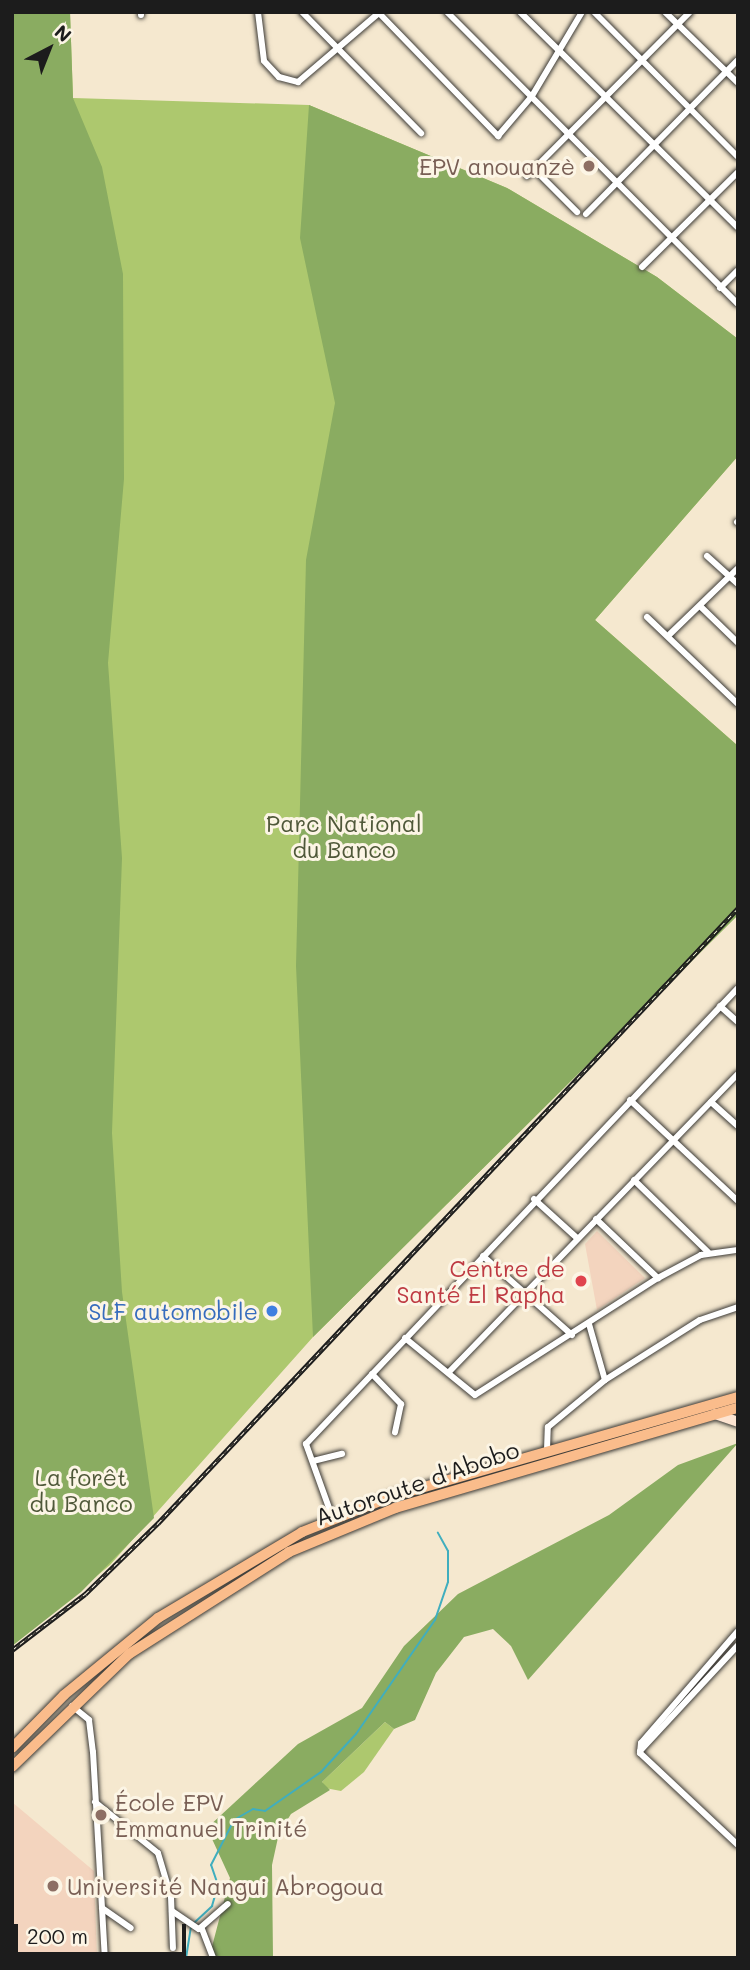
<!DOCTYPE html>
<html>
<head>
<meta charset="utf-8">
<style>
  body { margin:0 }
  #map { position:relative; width:750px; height:1970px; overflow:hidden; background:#f5e8cf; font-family:Mali,sans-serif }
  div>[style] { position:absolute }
  .built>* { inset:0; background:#f3d4be }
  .green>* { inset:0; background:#adc86e }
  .forest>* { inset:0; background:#8aac61 }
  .stream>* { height:2px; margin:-1px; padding:0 1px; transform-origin:1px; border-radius:1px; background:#40aebe }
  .roads { filter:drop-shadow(0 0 2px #3d3b37) drop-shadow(0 0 2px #3d3b37) }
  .street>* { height:6px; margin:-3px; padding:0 3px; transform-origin:3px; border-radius:3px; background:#fff }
  .secondary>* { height:10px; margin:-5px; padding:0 5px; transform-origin:5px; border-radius:5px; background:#fde4d1 }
  .primary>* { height:10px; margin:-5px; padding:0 5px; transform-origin:5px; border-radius:5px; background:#fabc8b }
  .rail>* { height:4.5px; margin-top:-2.25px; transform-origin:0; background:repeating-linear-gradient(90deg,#fcf5e5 0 5px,#1c1c1c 0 10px); box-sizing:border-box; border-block:2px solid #1c1c1c }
  .dots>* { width:19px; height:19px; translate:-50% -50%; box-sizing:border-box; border:4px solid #fcf5e5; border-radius:50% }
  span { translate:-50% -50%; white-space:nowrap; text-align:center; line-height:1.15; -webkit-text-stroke:6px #fcf5e5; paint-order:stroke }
  .education-label { font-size:23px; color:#785e54 }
  .right { translate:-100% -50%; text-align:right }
  .left { translate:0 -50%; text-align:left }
  .park-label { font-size:23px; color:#4f5839 }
  .health-label { font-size:23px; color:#be3a42 }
  .shop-label { font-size:23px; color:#366cbe }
  .street-label { font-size:23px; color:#1c1c1c }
  .frame { position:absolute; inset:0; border:14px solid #1c1c1c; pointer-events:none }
  .north { position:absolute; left:14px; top:14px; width:70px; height:70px; -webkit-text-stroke:5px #fcf5e5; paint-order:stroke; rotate:42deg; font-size:19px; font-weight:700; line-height:28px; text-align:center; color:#1c1c1c }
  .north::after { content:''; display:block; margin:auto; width:24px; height:32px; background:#1c1c1c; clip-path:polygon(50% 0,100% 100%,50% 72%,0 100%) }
  .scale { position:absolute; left:14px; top:1924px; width:172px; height:32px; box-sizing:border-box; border:4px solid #1c1c1c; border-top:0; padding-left:9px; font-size:21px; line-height:24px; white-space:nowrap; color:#1c1c1c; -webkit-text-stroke:5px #fcf5e5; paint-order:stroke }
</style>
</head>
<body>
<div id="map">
  <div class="built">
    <div style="clip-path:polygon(597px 1231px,645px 1278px,597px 1310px,585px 1244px)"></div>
    <div style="clip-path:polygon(12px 1802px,94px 1871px,97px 1958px,12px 1958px)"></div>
  </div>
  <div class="green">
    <div style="clip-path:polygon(12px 12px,70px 12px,73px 98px,309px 105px,507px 188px,657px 277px,738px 339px,738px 456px,595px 620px,738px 746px,738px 915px,313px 1337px,110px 1565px,12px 1646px)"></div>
    <div style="clip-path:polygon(385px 1722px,394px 1729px,364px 1772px,341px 1791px,325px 1788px,322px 1782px)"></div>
  </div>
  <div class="forest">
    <div style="clip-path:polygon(12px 12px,70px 12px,73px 98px,102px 167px,123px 274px,124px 479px,108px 663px,122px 858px,112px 1133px,122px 1292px,154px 1518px,81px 1592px,12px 1646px)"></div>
    <div style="clip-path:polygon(309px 105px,507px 188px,657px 277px,738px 339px,738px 456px,595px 620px,738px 746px,738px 915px,313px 1337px,296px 966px,306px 560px,335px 403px,300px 238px)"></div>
    <div style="clip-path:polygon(738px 1443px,528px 1680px,511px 1646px,493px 1629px,464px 1637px,436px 1673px,415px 1720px,394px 1729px,385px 1722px,322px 1782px,330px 1790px,291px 1814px,279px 1833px,272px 1865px,273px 1958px,209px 1958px,230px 1878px,207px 1828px,298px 1744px,362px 1708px,404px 1646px,458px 1594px,609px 1515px,678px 1465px)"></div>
  </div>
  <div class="stream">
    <div style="left:194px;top:1923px;width:25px;rotate:-43deg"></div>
    <div style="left:212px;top:1906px;width:22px;rotate:-74deg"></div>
    <div style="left:218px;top:1885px;width:21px;rotate:-109deg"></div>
    <div style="left:211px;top:1865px;width:51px;rotate:-62.9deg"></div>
    <div style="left:234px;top:1820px;width:22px;rotate:-30deg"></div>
    <div style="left:253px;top:1809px;width:12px;rotate:9deg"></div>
    <div style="left:265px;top:1811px;width:68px;rotate:-34.9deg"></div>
    <div style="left:321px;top:1772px;width:52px;rotate:-47.4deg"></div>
    <div style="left:356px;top:1734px;width:139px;rotate:-55.3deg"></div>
    <div style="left:435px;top:1620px;width:40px;rotate:-71.1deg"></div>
    <div style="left:448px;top:1582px;width:31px;rotate:-90deg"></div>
    <div style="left:448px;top:1551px;width:21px;rotate:-119deg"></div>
    <div style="left:186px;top:1958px;width:30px;rotate:-81deg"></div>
  </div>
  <div class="roads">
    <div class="street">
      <div style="left:258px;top:12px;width:49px;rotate:83deg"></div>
      <div style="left:264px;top:61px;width:22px;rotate:47deg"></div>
      <div style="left:279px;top:77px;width:20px;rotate:15deg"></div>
      <div style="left:298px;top:82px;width:108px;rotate:-40.5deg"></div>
      <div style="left:302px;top:12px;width:170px;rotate:45.5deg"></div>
      <div style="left:378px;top:12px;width:173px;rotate:45.9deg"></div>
      <div style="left:498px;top:136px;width:52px;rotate:-49.6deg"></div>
      <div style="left:532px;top:96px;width:98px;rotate:-59.2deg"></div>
      <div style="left:447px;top:12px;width:412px;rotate:45.1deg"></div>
      <div style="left:520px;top:12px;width:307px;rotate:44.7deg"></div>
      <div style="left:594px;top:12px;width:204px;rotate:45.2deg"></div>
      <div style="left:665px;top:12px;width:102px;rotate:44.2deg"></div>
      <div style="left:141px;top:15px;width:3px;rotate:-90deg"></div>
      <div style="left:534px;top:169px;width:61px;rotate:45deg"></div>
      <div style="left:527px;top:176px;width:231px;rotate:-45.2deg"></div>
      <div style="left:586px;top:214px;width:216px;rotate:-45.4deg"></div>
      <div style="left:642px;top:267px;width:135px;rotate:-44.7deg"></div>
      <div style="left:720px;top:288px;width:25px;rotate:-45deg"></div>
      <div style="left:737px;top:522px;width:1px;rotate:45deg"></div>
      <div style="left:707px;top:556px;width:42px;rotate:42.1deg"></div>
      <div style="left:700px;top:606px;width:53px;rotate:44.2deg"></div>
      <div style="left:647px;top:617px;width:126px;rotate:43.7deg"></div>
      <div style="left:670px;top:634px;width:95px;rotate:-44.1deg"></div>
      <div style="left:720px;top:1006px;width:24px;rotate:42deg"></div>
      <div style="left:630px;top:1100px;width:148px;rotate:43.1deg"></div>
      <div style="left:711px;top:1102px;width:36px;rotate:42deg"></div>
      <div style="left:634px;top:1180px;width:103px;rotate:44.2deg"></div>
      <div style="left:534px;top:1199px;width:58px;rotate:42.2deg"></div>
      <div style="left:596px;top:1219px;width:86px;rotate:43.6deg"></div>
      <div style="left:483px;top:1256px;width:119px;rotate:41.6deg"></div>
      <div style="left:589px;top:1324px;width:58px;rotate:74.1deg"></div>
      <div style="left:405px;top:1338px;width:90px;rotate:39.2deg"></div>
      <div style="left:475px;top:1395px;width:217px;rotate:-32.6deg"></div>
      <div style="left:658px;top:1278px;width:49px;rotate:-28.1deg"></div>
      <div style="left:701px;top:1255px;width:37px;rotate:-8deg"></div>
      <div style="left:449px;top:1372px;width:415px;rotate:-45.9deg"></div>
      <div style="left:372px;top:1374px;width:42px;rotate:46deg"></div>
      <div style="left:401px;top:1404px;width:29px;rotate:102deg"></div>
      <div style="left:547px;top:1450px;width:23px;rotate:-88deg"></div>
      <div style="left:548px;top:1427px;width:74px;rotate:-39.5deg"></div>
      <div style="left:605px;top:1380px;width:112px;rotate:-32.3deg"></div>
      <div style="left:700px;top:1320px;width:40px;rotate:-18.9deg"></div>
      <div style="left:313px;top:1461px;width:30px;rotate:-14deg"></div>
      <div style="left:333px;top:1519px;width:80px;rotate:-109.8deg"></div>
      <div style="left:306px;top:1444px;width:628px;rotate:-46.55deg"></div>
      <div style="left:738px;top:1631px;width:148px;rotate:130.9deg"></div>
      <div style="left:641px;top:1743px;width:10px;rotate:96deg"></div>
      <div style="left:640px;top:1753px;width:134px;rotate:43.2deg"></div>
      <div style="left:72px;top:1706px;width:22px;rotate:39deg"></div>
      <div style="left:89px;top:1720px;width:32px;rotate:83deg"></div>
      <div style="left:93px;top:1752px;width:206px;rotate:86.7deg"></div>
      <div style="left:640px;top:1751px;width:144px;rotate:-47.2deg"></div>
      <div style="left:95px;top:1802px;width:81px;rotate:39deg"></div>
      <div style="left:158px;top:1853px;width:46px;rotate:73.5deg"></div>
      <div style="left:171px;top:1897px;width:51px;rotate:87.8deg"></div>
      <div style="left:102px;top:1908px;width:35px;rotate:35deg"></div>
      <div style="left:172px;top:1911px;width:32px;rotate:34deg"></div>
      <div style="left:199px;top:1929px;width:38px;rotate:-41deg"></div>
      <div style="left:202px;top:1929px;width:31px;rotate:69deg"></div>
    </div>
    <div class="secondary">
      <div style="left:715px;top:1414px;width:24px;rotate:19deg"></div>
    </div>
    <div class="primary">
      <div style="left:12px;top:1748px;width:74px;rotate:-45.5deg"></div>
      <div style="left:64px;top:1695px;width:122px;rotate:-39.3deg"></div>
      <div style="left:158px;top:1618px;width:168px;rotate:-30.8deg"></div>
      <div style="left:302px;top:1532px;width:98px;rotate:-21.6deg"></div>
      <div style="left:393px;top:1496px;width:359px;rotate:-16deg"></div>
      <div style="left:12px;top:1767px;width:163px;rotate:-44deg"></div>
      <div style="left:129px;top:1654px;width:190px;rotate:-32.5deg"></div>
      <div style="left:289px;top:1552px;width:115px;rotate:-22.5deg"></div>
      <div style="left:395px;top:1508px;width:357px;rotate:-16.3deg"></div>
    </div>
  </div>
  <div class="rail">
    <div style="left:12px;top:1650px;width:92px;rotate:-37.5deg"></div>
    <div style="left:85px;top:1594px;width:102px;rotate:-44.2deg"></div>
    <div style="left:158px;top:1523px;width:845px;rotate:-46.68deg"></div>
  </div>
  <div class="dots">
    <div style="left:589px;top:166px;background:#8d6e63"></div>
    <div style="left:581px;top:1281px;background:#e0444e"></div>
    <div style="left:272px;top:1311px;background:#3f7fe0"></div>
    <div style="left:101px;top:1815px;background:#8d6e63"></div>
    <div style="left:53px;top:1886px;background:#8d6e63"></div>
  </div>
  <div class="education-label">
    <span class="right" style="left:575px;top:166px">EPV anouanzè</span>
    <span class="left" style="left:115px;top:1815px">École EPV<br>Emmanuel Trinité</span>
    <span class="left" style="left:67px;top:1886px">Université Nangui Abrogoua</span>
  </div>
  <div class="park-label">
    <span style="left:344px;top:836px">Parc National<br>du Banco</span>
    <span style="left:81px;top:1490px">La forêt<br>du Banco</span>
  </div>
  <div class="health-label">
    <span class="right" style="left:565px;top:1281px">Centre de<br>Santé El Rapha</span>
  </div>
  <div class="shop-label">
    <span class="right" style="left:258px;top:1311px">SLF automobile</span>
  </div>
  <div class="street-label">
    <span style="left:417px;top:1483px;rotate:-19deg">Autoroute d'Abobo</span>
  </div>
  <div class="frame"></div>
  <div class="north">N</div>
  <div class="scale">200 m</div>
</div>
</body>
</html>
